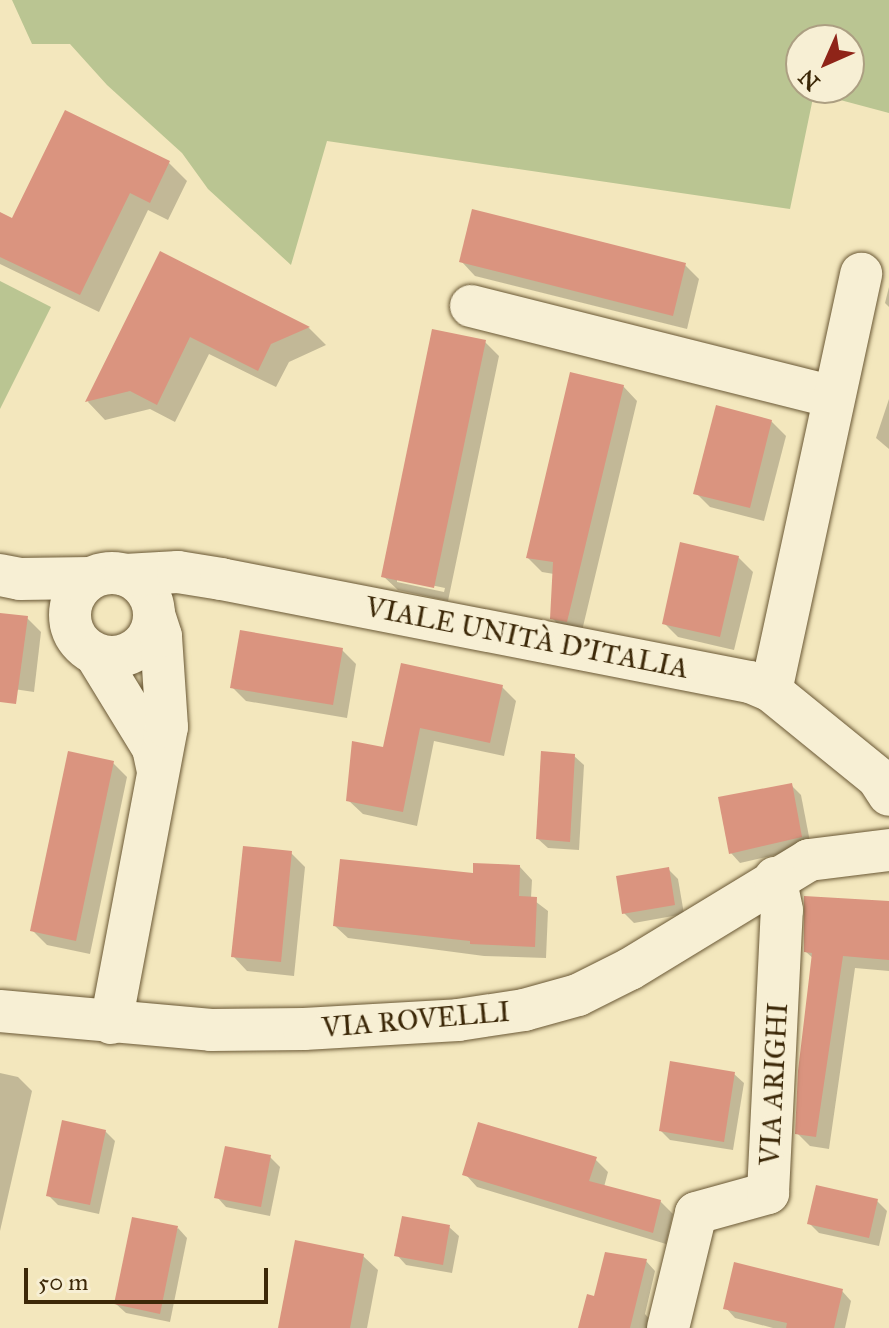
<!DOCTYPE html>
<html>
<head>
<meta charset="utf-8">
<style>
  body { margin:0 }
  #map { position:relative; width:889px; height:1328px; overflow:hidden; background:#f3e7bd; font-family:"IM FELL Great Primer",serif }
  div>[style] { position:absolute }
  .green>* { inset:0; background:#bac592 }
  .shadow>* { inset:0; background:#0003 }
  .building>* { inset:0; background:#da947f }
  .roads { filter:drop-shadow(0 0 2px #6a5835) drop-shadow(0 0 2px #6a5835) }
  .minor>* { height:42px; margin:-21px; padding:0 21px; transform-origin:21px; border-radius:21px; background:#f7efd4 }
  .minor>.ring { margin:-21px; padding:0; box-sizing:content-box; background:none; border:42px solid #f7efd4; border-radius:50% }
  span { translate:-50% -50%; white-space:nowrap; text-align:center; line-height:1.15; -webkit-text-stroke:8px #f7efd4; paint-order:stroke }
  .street-label { font-size:28px; color:#3c2808 }
  .north { position:absolute; left:785px; top:24px; width:80px; height:80px; box-sizing:border-box; background:#f7efd4; border:2px solid #ac9f82; border-radius:50%; rotate:225deg; font-size:22px; font-weight:700; line-height:32px; text-align:center; color:#3c2808 }
  .north::after { content:''; display:block; margin:auto; width:28px; height:36px; background:#8f2418; clip-path:polygon(50% 0,100% 100%,50% 72%,0 100%) }
  .scale { position:absolute; left:24px; top:1268px; width:244px; height:36px; box-sizing:border-box; border:4px solid #3c2808; border-top:0; padding-left:10px; font-size:24px; line-height:28px; white-space:nowrap; color:#3c2808; -webkit-text-stroke:6px #f7efd4; paint-order:stroke }
</style>
</head>
<body>
<div id="map">
  <div class="green">
    <div style="clip-path:polygon(evenodd,12px 0,889px 0,889px 113px,814px 93px,790px 209px,327px 141px,291px 265px,208px 189px,182px 153px,107px 85px,70px 44px,32px 44px,12px 0,849px 40px,849px 88px,801px 88px,801px 40px,849px 40px)"></div>
    <div style="clip-path:polygon(0 281px,51px 307px,0 409px)"></div>
  </div>
  <div class="shadow">
    <div style="clip-path:polygon(169px 163px,187px 181px,168px 220px,148px 210px,99px 312px,0 264px,0 214px,13px 220px)"></div>
    <div style="clip-path:polygon(161px 254px,309px 328px,326px 345px,289px 362px,276px 387px,209px 354px,175px 422px,150px 409px,105px 420px,88px 402px)"></div>
    <div style="clip-path:polygon(461px 261px,685px 265px,699px 279px,687px 329px,475px 276px)"></div>
    <div style="clip-path:polygon(889px 287px,889px 307px,885px 303px)"></div>
    <div style="clip-path:polygon(evenodd,485px 342px,499px 356px,448px 601px,398px 590px,383px 576px,485px 342px,397px 578px,445px 588px,444px 592px,397px 582px,397px 578px)"></div>
    <div style="clip-path:polygon(623px 386px,637px 401px,581px 635px,566px 632px,552px 618px,554px 574px,542px 572px,528px 558px)"></div>
    <div style="clip-path:polygon(889px 399px,889px 449px,876px 438px)"></div>
    <div style="clip-path:polygon(771px 421px,786px 436px,764px 521px,710px 507px,696px 493px)"></div>
    <div style="clip-path:polygon(738px 557px,753px 572px,734px 650px,678px 637px,664px 623px)"></div>
    <div style="clip-path:polygon(0 615px,27px 618px,41px 632px,34px 692px,0 687px)"></div>
    <div style="clip-path:polygon(342px 650px,356px 664px,347px 718px,246px 701px,232px 687px)"></div>
    <div style="clip-path:polygon(402px 665px,502px 687px,516px 701px,504px 756px,434px 741px,417px 826px,363px 814px,348px 800px,385px 749px)"></div>
    <div style="clip-path:polygon(574px 756px,584px 765px,579px 850px,548px 848px,538px 839px)"></div>
    <div style="clip-path:polygon(113px 763px,127px 777px,90px 954px,47px 945px,32px 930px)"></div>
    <div style="clip-path:polygon(792px 786px,801px 795px,811px 847px,740px 863px,731px 853px)"></div>
    <div style="clip-path:polygon(291px 853px,305px 867px,294px 976px,247px 971px,233px 956px)"></div>
    <div style="clip-path:polygon(520px 867px,532px 880px,531px 898px,548px 911px,546px 958px,484px 956px,348px 938px,335px 926px,475px 876px)"></div>
    <div style="clip-path:polygon(668px 869px,678px 879px,684px 914px,634px 923px,624px 913px)"></div>
    <div style="clip-path:polygon(889px 903px,889px 971px,855px 968px,829px 1149px,810px 1146px,797px 1133px,814px 959px,806px 952px)"></div>
    <div style="clip-path:polygon(0 1073px,18px 1077px,32px 1091px,0 1231px)"></div>
    <div style="clip-path:polygon(734px 1074px,744px 1083px,733px 1150px,670px 1140px,661px 1131px)"></div>
    <div style="clip-path:polygon(105px 1131px,115px 1141px,99px 1214px,58px 1205px,48px 1195px)"></div>
    <div style="clip-path:polygon(270px 1157px,280px 1167px,270px 1216px,226px 1207px,217px 1197px)"></div>
    <div style="clip-path:polygon(595px 1159px,608px 1172px,604px 1187px,660px 1201px,673px 1214px,666px 1244px,477px 1187px,465px 1174px)"></div>
    <div style="clip-path:polygon(877px 1201px,887px 1211px,879px 1246px,819px 1233px,810px 1224px)"></div>
    <div style="clip-path:polygon(449px 1227px,459px 1236px,452px 1273px,406px 1265px,397px 1255px)"></div>
    <div style="clip-path:polygon(178px 1228px,187px 1238px,170px 1322px,126px 1313px,116px 1304px)"></div>
    <div style="clip-path:polygon(363px 1256px,378px 1270px,367px 1328px,280px 1328px)"></div>
    <div style="clip-path:polygon(646px 1261px,655px 1271px,645px 1314px,652px 1322px,650px 1328px,580px 1328px,596px 1299px)"></div>
    <div style="clip-path:polygon(842px 1291px,851px 1301px,845px 1328px,773px 1328px,735px 1318px,726px 1308px)"></div>
  </div>
  <div class="building">
    <div style="clip-path:polygon(65px 110px,170px 161px,150px 203px,130px 193px,80px 295px,0 257px,0 212px,12px 218px)"></div>
    <div style="clip-path:polygon(472px 209px,686px 263px,673px 316px,459px 262px)"></div>
    <div style="clip-path:polygon(160px 251px,310px 327px,271px 344px,258px 371px,190px 337px,157px 405px,130px 391px,85px 402px)"></div>
    <div style="clip-path:polygon(432px 329px,486px 340px,434px 588px,381px 577px)"></div>
    <div style="clip-path:polygon(570px 372px,624px 385px,567px 622px,550px 619px,553px 562px,526px 558px)"></div>
    <div style="clip-path:polygon(716px 405px,772px 420px,750px 508px,693px 494px)"></div>
    <div style="clip-path:polygon(680px 542px,739px 556px,720px 637px,662px 624px)"></div>
    <div style="clip-path:polygon(0 613px,28px 616px,16px 704px,0 702px)"></div>
    <div style="clip-path:polygon(240px 630px,343px 648px,333px 705px,230px 688px)"></div>
    <div style="clip-path:polygon(401px 663px,503px 685px,490px 743px,420px 728px,403px 812px,346px 801px,352px 741px,383px 747px)"></div>
    <div style="clip-path:polygon(68px 751px,114px 761px,76px 941px,30px 931px)"></div>
    <div style="clip-path:polygon(541px 751px,575px 754px,570px 842px,536px 839px)"></div>
    <div style="clip-path:polygon(792px 783px,802px 837px,729px 854px,718px 797px)"></div>
    <div style="clip-path:polygon(243px 846px,292px 851px,281px 962px,231px 957px)"></div>
    <div style="clip-path:polygon(340px 859px,473px 873px,473px 863px,520px 865px,519px 896px,537px 897px,535px 947px,470px 944px,470px 941px,333px 926px)"></div>
    <div style="clip-path:polygon(669px 867px,675px 905px,622px 914px,616px 876px)"></div>
    <div style="clip-path:polygon(804px 896px,889px 901px,889px 960px,843px 956px,816px 1137px,795px 1134px,798px 1071px,812px 953px,804px 952px)"></div>
    <div style="clip-path:polygon(670px 1061px,735px 1072px,724px 1142px,659px 1131px)"></div>
    <div style="clip-path:polygon(62px 1120px,106px 1130px,90px 1205px,46px 1196px)"></div>
    <div style="clip-path:polygon(478px 1122px,597px 1157px,589px 1181px,661px 1200px,653px 1233px,462px 1175px)"></div>
    <div style="clip-path:polygon(225px 1146px,271px 1155px,261px 1207px,214px 1198px)"></div>
    <div style="clip-path:polygon(816px 1185px,878px 1199px,869px 1238px,807px 1224px)"></div>
    <div style="clip-path:polygon(402px 1216px,450px 1225px,443px 1265px,394px 1256px)"></div>
    <div style="clip-path:polygon(132px 1217px,178px 1226px,160px 1314px,114px 1304px)"></div>
    <div style="clip-path:polygon(295px 1240px,364px 1254px,350px 1328px,278px 1328px)"></div>
    <div style="clip-path:polygon(605px 1252px,647px 1259px,630px 1328px,578px 1328px,587px 1294px,594px 1296px)"></div>
    <div style="clip-path:polygon(734px 1262px,843px 1289px,834px 1328px,786px 1328px,787px 1323px,723px 1309px)"></div>
  </div>
  <div class="roads">
    <div class="minor">
      <div style="left:471px;top:306px;width:372px;rotate:14.1deg"></div>
      <div class="ring" style="left:70px;top:573px;width:42px;height:42px"></div>
      <div style="left:0;top:575px;width:20px;rotate:11deg"></div>
      <div style="left:20px;top:579px;width:71px;rotate:-0.8deg"></div>
      <div style="left:125px;top:575px;width:53px;rotate:-3.2deg"></div>
      <div style="left:178px;top:572px;width:44px;rotate:9.2deg"></div>
      <div style="left:221px;top:579px;width:539px;rotate:11.02deg"></div>
      <div style="left:750px;top:682px;width:23px;rotate:23deg"></div>
      <div style="left:771px;top:691px;width:138px;rotate:39.1deg"></div>
      <div style="left:878px;top:778px;width:20px;rotate:57deg"></div>
      <div style="left:96px;top:655px;width:109px;rotate:58.5deg"></div>
      <div style="left:153px;top:748px;width:24px;rotate:78deg"></div>
      <div style="left:771px;top:691px;width:427px;rotate:-77.8deg"></div>
      <div style="left:0;top:1011px;width:212px;rotate:5.1deg"></div>
      <div style="left:211px;top:1030px;width:93px;rotate:-0.6deg"></div>
      <div style="left:304px;top:1029px;width:154px;rotate:-3.3deg"></div>
      <div style="left:458px;top:1020px;width:67px;rotate:-8.6deg"></div>
      <div style="left:524px;top:1010px;width:56px;rotate:-15.5deg"></div>
      <div style="left:578px;top:995px;width:58px;rotate:-26.6deg"></div>
      <div style="left:630px;top:969px;width:210px;rotate:-31.3deg"></div>
      <div style="left:809px;top:860px;width:81px;rotate:-7.1deg"></div>
      <div style="left:111px;top:1023px;width:301px;rotate:-79.3deg"></div>
      <div style="left:167px;top:727px;width:91px;rotate:-93.8deg"></div>
      <div style="left:161px;top:636px;width:22px;rotate:-108deg"></div>
      <div style="left:668px;top:1328px;width:118px;rotate:-76.3deg"></div>
      <div style="left:696px;top:1213px;width:75px;rotate:-15.5deg"></div>
      <div style="left:768px;top:1193px;width:283px;rotate:-87.2deg"></div>
      <div style="left:782px;top:910px;width:33px;rotate:-102deg"></div>
    </div>
  </div>
  <div class="street-label">
    <span style="left:527px;top:638px;rotate:11deg">VIALE UNITÀ D'ITALIA</span>
    <span style="left:416px;top:1020px;rotate:-5deg">VIA ROVELLI</span>
    <span style="left:774px;top:1084px;rotate:-87deg">VIA ARIGHI</span>
  </div>
  <div class="north">N</div>
  <div class="scale">50 m</div>
</div>
</body>
</html>
